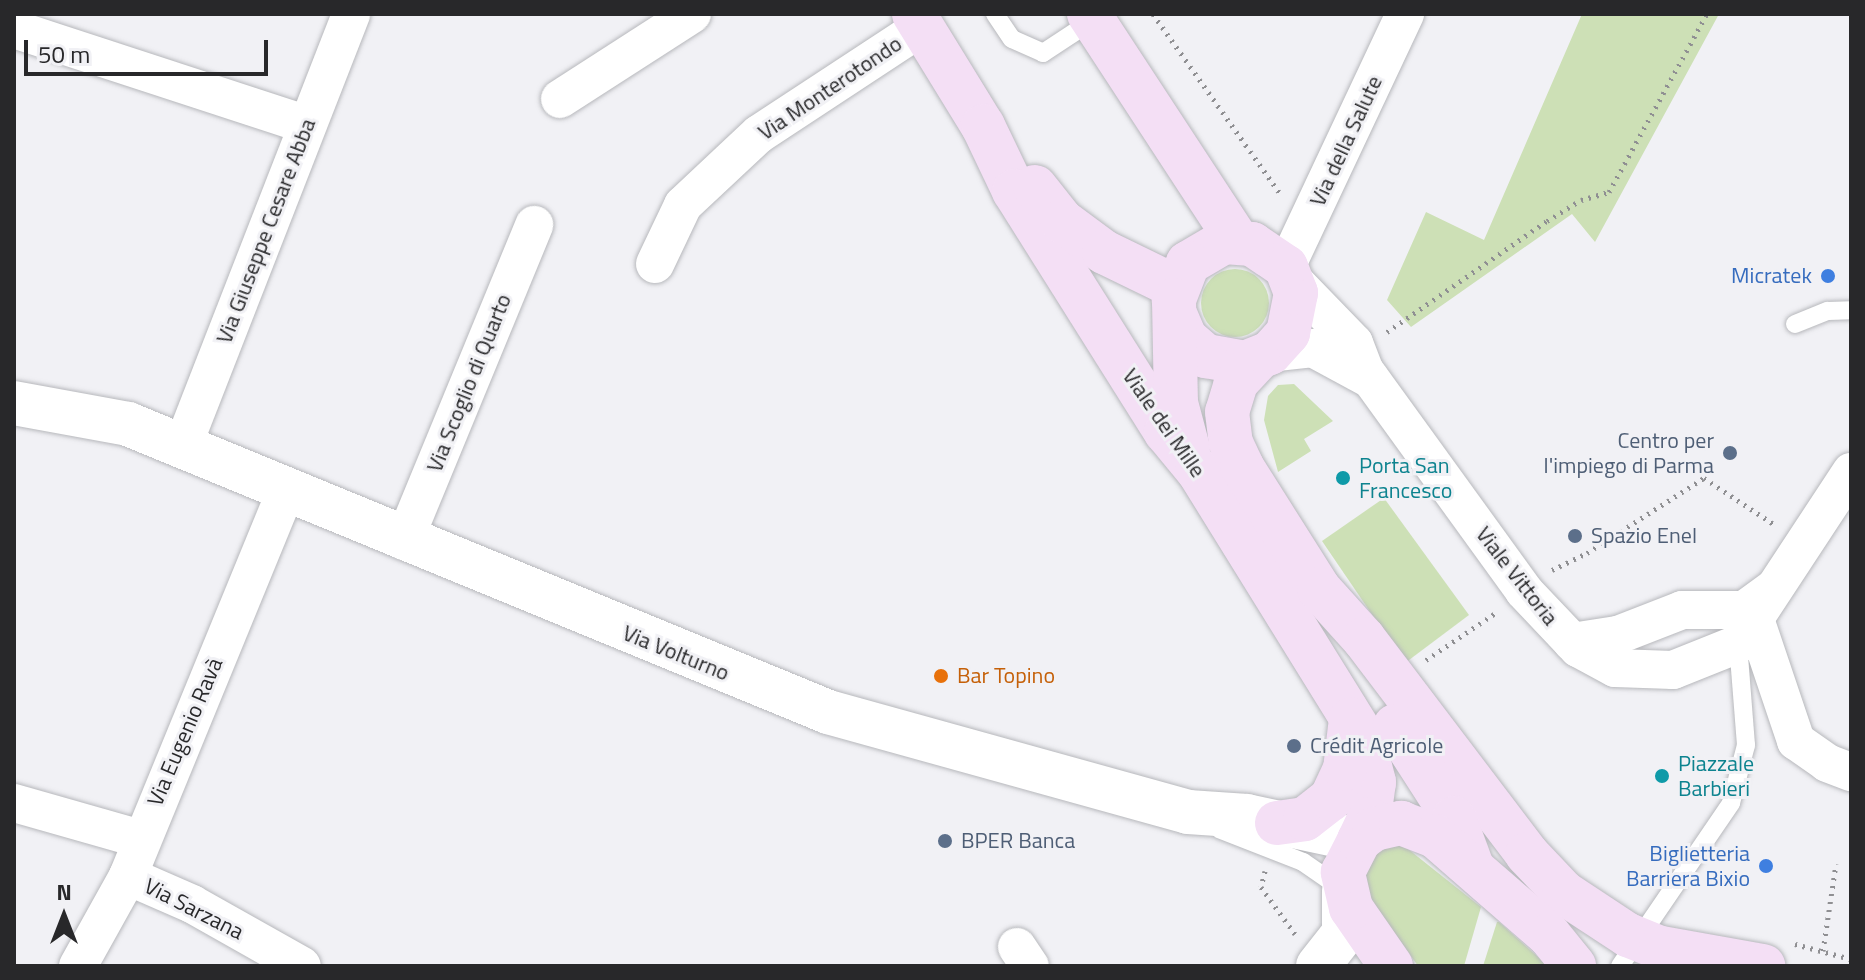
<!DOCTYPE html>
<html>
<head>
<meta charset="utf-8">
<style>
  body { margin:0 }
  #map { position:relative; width:1865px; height:980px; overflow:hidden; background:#f1f1f5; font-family:"Titillium Web",sans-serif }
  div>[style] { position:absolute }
  .green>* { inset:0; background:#cde0b6 }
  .round { border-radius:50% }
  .path>* { height:5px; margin-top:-2.5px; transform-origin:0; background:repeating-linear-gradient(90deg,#8f8f92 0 2px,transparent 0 8px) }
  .roads { filter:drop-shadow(0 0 2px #b7b8bc) drop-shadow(0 0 2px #b7b8bc) }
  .service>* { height:18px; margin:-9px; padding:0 9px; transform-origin:9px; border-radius:9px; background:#fff }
  .minor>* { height:38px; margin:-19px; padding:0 19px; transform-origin:19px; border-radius:19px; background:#fff }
  .tertiary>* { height:44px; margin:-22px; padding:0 22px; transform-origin:22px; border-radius:22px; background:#fff }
  .secondary>* { height:44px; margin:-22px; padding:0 22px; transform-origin:22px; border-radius:22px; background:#f4dff5 }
  .dots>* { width:22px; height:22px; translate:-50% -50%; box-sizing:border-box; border:4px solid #f1f1f5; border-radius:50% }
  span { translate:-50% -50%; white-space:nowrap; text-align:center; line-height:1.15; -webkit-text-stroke:6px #f1f1f5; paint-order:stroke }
  .street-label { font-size:22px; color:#28282a }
  .shop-label { font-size:22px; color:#366cbe }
  .right { translate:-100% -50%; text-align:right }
  .service-label { font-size:22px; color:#4e5e75 }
  .left { translate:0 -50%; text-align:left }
  .culture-label { font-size:22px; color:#0d838f }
  .food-label { font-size:22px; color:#c56008 }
  .frame { position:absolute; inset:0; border:16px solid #28282a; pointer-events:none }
  .north { position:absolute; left:24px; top:876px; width:80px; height:80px; -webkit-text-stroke:6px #f1f1f5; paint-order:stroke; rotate:0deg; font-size:22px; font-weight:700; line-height:32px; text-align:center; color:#28282a }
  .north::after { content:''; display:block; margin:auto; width:28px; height:36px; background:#28282a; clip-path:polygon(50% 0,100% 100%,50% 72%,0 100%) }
  .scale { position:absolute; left:24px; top:40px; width:244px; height:36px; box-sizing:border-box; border:4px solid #28282a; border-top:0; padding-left:10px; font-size:24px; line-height:28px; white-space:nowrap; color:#28282a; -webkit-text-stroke:6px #f1f1f5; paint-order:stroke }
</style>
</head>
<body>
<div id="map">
  <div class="green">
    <div style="clip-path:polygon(1582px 14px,1719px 14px,1595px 242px,1572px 214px,1411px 327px,1387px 300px,1426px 212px,1484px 240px)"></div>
    <div class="round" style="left:1201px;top:269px;width:68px;height:68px"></div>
    <div style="clip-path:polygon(1294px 384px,1333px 421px,1304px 439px,1311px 451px,1278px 472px,1264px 420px,1268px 396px,1278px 385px)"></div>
    <div style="clip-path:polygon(1384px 498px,1469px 615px,1405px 663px,1322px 541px)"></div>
    <div style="clip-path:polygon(1403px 845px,1481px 907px,1464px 966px,1418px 966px,1368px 896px,1364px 871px,1380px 849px)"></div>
    <div style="clip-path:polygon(1497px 922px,1499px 922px,1548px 966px,1483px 966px)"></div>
  </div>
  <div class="path">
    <div style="left:1153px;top:14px;width:223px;rotate:54.7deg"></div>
    <div style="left:1387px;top:332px;width:195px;rotate:-34.8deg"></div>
    <div style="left:1547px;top:221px;width:40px;rotate:-32deg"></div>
    <div style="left:1581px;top:200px;width:29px;rotate:-16deg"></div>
    <div style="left:1609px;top:192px;width:203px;rotate:-61.2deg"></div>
    <div style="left:1552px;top:570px;width:39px;rotate:-26deg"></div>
    <div style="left:1587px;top:553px;width:139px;rotate:-32.7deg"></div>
    <div style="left:1704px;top:478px;width:85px;rotate:33.5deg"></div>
    <div style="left:1426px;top:660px;width:86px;rotate:-34.1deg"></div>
    <div style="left:1265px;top:871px;width:16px;rotate:104deg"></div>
    <div style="left:1261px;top:887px;width:58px;rotate:54.1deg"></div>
    <div style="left:1795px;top:944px;width:58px;rotate:15deg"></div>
    <div style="left:1823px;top:951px;width:88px;rotate:-81.5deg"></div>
  </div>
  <div class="roads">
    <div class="service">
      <div style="left:995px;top:14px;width:30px;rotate:56deg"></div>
      <div style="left:1012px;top:39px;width:34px;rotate:24deg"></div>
      <div style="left:1043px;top:53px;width:60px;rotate:-33.4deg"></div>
      <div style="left:1795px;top:324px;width:35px;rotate:-22deg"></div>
      <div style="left:1828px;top:311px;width:23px;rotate:-2deg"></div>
      <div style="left:1219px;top:829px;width:90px;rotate:21.4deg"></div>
      <div style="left:1303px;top:862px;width:47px;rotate:34.7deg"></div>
      <div style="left:1620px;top:966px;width:197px;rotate:-55.7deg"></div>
      <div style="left:1731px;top:803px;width:60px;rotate:-75.5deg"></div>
      <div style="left:1746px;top:745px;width:101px;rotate:-94.5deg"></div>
    </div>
    <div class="minor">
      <div style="left:14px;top:29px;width:308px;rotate:18.1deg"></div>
      <div style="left:560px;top:99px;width:157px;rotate:-32.8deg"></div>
      <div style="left:655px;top:264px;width:65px;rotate:-64.6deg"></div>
      <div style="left:683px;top:205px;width:104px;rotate:-43.1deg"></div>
      <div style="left:759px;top:134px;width:195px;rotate:-33.3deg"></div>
      <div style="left:1286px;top:267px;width:280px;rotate:-64.8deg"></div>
      <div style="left:1292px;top:279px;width:89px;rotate:45.9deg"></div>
      <div style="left:1354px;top:343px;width:30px;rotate:69deg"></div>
      <div style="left:1365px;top:371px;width:271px;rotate:54.1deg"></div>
      <div style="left:1524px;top:591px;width:79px;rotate:46.5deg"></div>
      <div style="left:1578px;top:648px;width:42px;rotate:28.4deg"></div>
      <div style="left:1615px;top:668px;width:58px;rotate:2deg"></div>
      <div style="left:1673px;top:670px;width:70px;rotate:-21.8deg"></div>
      <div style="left:1738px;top:644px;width:206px;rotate:-56.7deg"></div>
      <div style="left:1270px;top:353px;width:43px;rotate:-6.6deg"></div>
      <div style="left:1313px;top:348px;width:65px;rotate:28.5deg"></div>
      <div style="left:182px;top:448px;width:466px;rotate:-68.7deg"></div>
      <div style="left:404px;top:541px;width:342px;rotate:-67.6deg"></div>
      <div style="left:1755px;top:619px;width:129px;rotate:71.4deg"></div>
      <div style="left:1796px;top:741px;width:38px;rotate:35deg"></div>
      <div style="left:1827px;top:763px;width:26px;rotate:21deg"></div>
      <div style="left:1572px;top:642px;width:47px;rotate:-8.7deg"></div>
      <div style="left:1618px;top:635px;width:69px;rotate:-21.3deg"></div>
      <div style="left:1682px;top:610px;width:62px"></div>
      <div style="left:1744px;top:610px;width:36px;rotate:-36deg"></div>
      <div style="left:14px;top:803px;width:131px;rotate:15.9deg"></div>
      <div style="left:128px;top:876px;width:70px;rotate:23.6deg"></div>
      <div style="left:192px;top:904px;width:126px;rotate:29.4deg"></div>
      <div style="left:1017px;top:947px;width:23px;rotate:56deg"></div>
      <div style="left:78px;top:966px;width:103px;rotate:-60.9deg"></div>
      <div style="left:128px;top:876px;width:414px;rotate:-67.7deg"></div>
    </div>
    <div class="tertiary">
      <div style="left:14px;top:403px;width:116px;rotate:10.4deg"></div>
      <div style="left:128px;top:424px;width:757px;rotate:22.36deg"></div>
      <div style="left:828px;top:712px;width:374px;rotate:15.5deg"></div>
      <div style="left:1188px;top:812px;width:59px;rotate:3.9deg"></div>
      <div style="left:1247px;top:816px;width:115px;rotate:12.1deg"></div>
      <div style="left:1318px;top:966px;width:42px;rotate:-51.8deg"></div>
      <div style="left:1344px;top:933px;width:42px;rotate:-90deg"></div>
    </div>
    <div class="secondary">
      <div style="left:914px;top:14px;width:132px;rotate:58.4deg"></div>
      <div style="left:983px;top:126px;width:72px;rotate:64.5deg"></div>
      <div style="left:1014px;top:191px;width:285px;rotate:57.8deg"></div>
      <div style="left:1166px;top:432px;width:52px;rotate:50.5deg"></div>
      <div style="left:1199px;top:472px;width:309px;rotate:58.2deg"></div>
      <div style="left:1362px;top:735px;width:49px;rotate:75.7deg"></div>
      <div style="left:1374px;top:782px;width:37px;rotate:98deg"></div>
      <div style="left:1369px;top:819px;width:23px;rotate:115deg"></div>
      <div style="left:1089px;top:14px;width:272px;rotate:56.8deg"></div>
      <div style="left:1035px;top:187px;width:43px;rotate:51.5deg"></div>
      <div style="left:1062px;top:221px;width:52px;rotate:36.4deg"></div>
      <div style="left:1104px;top:252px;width:80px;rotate:25.9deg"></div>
      <div style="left:1175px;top:314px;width:26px;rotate:67deg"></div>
      <div style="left:1185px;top:338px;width:28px;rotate:41deg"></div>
      <div style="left:1206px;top:356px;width:40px;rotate:10deg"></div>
      <div style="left:1245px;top:363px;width:27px;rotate:-22deg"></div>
      <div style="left:1270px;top:353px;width:27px;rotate:-48deg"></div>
      <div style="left:1288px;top:333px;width:41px;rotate:-78.7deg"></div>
      <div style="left:1296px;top:293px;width:28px;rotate:-111deg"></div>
      <div style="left:1286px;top:267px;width:41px;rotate:-145.9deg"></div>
      <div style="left:1252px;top:244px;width:28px;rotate:-176deg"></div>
      <div style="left:1224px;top:242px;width:42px;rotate:149.7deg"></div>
      <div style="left:1188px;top:263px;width:40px;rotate:111deg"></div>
      <div style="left:1174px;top:300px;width:103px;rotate:88.9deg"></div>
      <div style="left:1176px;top:403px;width:47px;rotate:75.1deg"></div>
      <div style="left:1258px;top:359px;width:33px;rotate:133deg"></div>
      <div style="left:1236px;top:383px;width:30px;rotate:107deg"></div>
      <div style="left:1227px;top:412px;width:31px;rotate:83deg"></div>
      <div style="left:1231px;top:443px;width:26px;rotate:65deg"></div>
      <div style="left:1242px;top:467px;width:144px;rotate:57.7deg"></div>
      <div style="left:1319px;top:589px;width:67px;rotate:48deg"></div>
      <div style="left:1364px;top:639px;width:270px;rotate:52.8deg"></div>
      <div style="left:1527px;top:854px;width:54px;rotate:46.5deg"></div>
      <div style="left:1564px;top:893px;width:77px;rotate:33.3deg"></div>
      <div style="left:1628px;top:935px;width:35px;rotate:22deg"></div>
      <div style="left:1661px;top:948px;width:104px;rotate:10deg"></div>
      <div style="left:1395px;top:726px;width:109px;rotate:57.3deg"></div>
      <div style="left:1454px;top:818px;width:49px;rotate:69.7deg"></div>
      <div style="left:1277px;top:823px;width:28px;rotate:-8deg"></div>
      <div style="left:1305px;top:819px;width:33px;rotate:-38deg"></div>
      <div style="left:1331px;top:799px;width:33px;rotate:-65deg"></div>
      <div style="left:1345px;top:769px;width:50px;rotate:-83.2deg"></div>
      <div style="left:1391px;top:966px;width:70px;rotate:-124.6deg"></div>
      <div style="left:1351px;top:908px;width:37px;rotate:-103deg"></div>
      <div style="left:1343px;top:872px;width:36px;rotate:-63deg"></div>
      <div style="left:1359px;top:840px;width:19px;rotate:-36deg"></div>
      <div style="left:1374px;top:829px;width:28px;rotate:-13deg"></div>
      <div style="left:1401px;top:823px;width:36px;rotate:21deg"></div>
      <div style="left:1435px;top:836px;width:151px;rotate:41deg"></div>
      <div style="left:1549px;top:935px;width:40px;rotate:51deg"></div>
    </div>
  </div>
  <div class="dots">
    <div style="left:1828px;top:276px;background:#3f7fe0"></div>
    <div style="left:1730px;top:453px;background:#5c6f8a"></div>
    <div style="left:1343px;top:478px;background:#0f9aa8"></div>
    <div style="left:1575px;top:536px;background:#5c6f8a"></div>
    <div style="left:941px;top:676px;background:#e8710a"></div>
    <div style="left:1294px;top:746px;background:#5c6f8a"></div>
    <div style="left:1662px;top:776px;background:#0f9aa8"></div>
    <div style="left:945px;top:841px;background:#5c6f8a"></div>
    <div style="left:1766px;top:866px;background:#3f7fe0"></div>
  </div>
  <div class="street-label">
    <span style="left:830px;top:88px;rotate:-34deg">Via Monterotondo</span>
    <span style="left:1346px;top:141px;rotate:-65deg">Via della Salute</span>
    <span style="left:266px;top:231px;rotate:-69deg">Via Giuseppe Cesare Abba</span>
    <span style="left:469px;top:383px;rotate:-68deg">Via Scoglio di Quarto</span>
    <span style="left:1164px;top:423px;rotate:55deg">Viale dei Mille</span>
    <span style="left:1517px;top:576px;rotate:52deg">Viale Vittoria</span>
    <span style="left:676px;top:653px;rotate:22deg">Via Volturno</span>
    <span style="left:185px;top:732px;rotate:-67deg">Via Eugenio Ravà</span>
    <span style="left:194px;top:909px;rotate:27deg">Via Sarzana</span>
  </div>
  <div class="shop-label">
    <span class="right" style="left:1812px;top:276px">Micratek</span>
    <span class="right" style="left:1750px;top:866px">Biglietteria<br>Barriera Bixio</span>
  </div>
  <div class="service-label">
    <span class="right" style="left:1714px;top:453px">Centro per<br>l'impiego di Parma</span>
    <span class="left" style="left:1591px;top:536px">Spazio Enel</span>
    <span class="left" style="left:1310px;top:746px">Crédit Agricole</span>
    <span class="left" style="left:961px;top:841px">BPER Banca</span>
  </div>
  <div class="culture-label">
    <span class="left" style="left:1359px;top:478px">Porta San<br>Francesco</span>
    <span class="left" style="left:1678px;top:776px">Piazzale<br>Barbieri</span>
  </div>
  <div class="food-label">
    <span class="left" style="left:957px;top:676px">Bar Topino</span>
  </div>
  <div class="frame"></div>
  <div class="north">N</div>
  <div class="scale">50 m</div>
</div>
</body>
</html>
